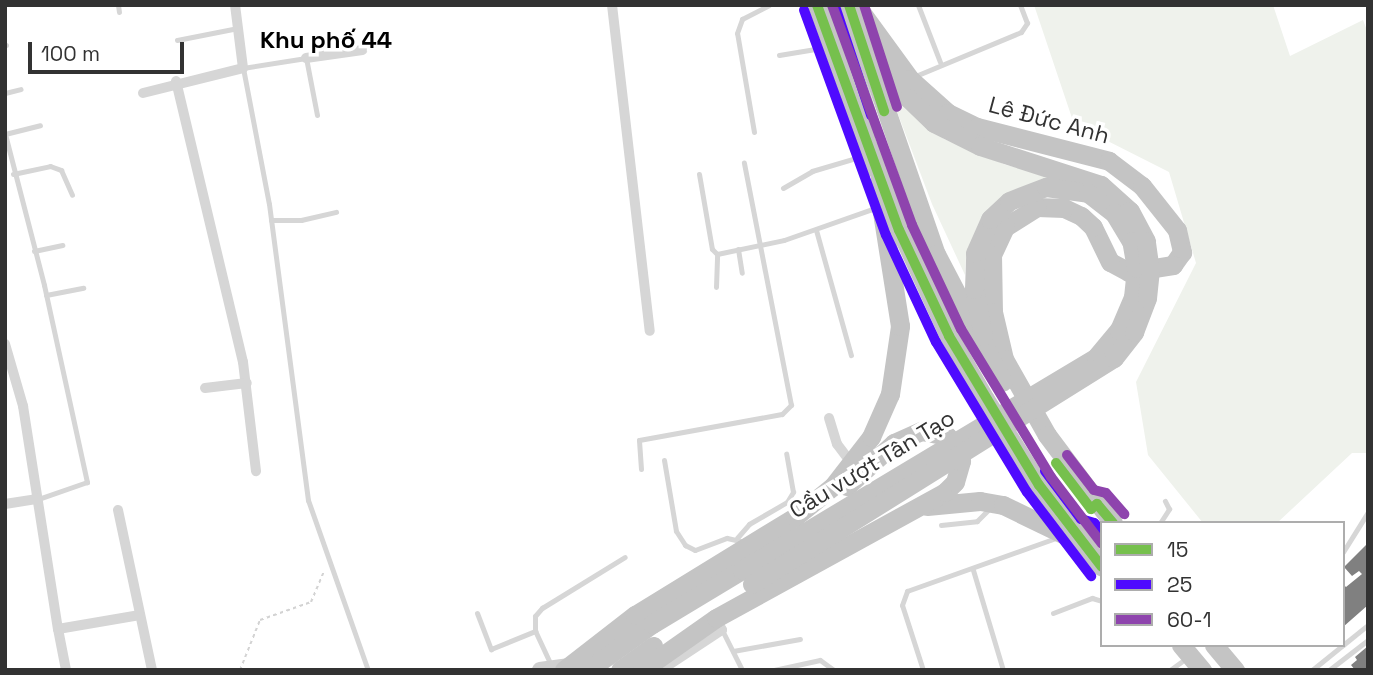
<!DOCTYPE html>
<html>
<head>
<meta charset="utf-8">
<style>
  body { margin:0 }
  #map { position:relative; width:1373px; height:675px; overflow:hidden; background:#fff; font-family:"Space Grotesk",sans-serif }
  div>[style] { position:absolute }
  .green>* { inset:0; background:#eff2ec }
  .building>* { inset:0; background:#808080 }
  .path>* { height:2px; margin-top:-1px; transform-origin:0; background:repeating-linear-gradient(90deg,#d3d3d3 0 3.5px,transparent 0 7px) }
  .lane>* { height:5px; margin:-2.5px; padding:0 2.5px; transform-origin:2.5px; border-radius:2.5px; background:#d6d6d6 }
  .street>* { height:10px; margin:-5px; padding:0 5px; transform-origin:5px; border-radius:5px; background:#d6d6d6 }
  .secondary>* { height:16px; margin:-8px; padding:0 8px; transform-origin:8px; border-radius:8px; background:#cfcfcf }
  .highway>* { height:19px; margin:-9.5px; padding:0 9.5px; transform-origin:9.5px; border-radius:9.5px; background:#c4c4c4 }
  .highway-bridge>* { height:19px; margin:-9.5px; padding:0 9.5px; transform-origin:9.5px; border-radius:9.5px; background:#c4c4c4 }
  .bus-1>* { height:10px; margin:-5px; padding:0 5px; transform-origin:5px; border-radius:5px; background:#76c04d }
  .bus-2>* { height:10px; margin:-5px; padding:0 5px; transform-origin:5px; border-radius:5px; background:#4f0aff }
  .bus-3>* { height:10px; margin:-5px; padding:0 5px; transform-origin:5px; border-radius:5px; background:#8e44ad }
  span { translate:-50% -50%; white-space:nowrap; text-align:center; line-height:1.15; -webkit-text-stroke:7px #fff; paint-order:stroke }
  .street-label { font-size:23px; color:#323232 }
  .neighbourhood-label { font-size:24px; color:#000; font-weight:700 }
  .frame { position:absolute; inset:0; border:7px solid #323232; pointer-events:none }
  .legend { position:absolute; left:1100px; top:521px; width:245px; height:126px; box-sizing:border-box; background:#fff; border:2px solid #adadad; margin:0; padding:9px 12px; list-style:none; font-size:21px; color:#323232 }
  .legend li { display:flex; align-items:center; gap:14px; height:35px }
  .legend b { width:35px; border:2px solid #adadad }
  .scale { position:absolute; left:28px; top:42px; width:156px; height:32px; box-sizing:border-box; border:4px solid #323232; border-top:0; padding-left:9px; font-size:21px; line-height:24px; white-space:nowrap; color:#323232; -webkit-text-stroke:5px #fff; paint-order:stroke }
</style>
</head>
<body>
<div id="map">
  <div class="green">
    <div style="clip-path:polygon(1034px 5px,1273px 5px,1290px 56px,1363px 20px,1368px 33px,1368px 453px,1352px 453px,1277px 523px,1203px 523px,1148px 455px,1136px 382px,1196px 263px,1169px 172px,1074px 124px)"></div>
    <div style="clip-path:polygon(890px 93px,944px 139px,1006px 165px,1066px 179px,1023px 187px,966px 257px,965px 275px,932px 204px)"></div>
  </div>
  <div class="building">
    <div style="clip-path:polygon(1366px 545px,1368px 605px,1343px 627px,1343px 584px,1346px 587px,1362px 574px,1359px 571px,1352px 576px,1344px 567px)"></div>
    <div style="clip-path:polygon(1368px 646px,1368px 670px,1355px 670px,1351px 665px,1357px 660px,1355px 657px)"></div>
  </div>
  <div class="path">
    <div style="left:240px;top:670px;width:54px;rotate:-68.2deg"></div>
    <div style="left:260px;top:620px;width:54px;rotate:-19.4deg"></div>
    <div style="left:311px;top:602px;width:34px;rotate:-67deg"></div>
  </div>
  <div class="lane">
    <div style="left:118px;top:5px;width:7px;rotate:82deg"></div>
    <div style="left:918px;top:5px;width:61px;rotate:68.9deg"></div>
    <div style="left:177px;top:40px;width:62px;rotate:-11.1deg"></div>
    <div style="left:5px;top:45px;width:1px"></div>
    <div style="left:779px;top:55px;width:49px;rotate:-9.5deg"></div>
    <div style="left:913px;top:77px;width:117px;rotate:-22.6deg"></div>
    <div style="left:1021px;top:32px;width:11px;rotate:-56deg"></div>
    <div style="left:1027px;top:23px;width:19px;rotate:-111deg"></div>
    <div style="left:5px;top:93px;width:16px;rotate:-14deg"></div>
    <div style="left:317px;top:115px;width:58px;rotate:-100.9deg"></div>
    <div style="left:306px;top:58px;width:64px;rotate:171deg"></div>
    <div style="left:243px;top:68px;width:138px;rotate:79.2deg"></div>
    <div style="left:269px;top:204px;width:299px;rotate:82.5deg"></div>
    <div style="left:308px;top:500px;width:180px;rotate:70.6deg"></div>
    <div style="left:754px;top:132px;width:100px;rotate:-99.7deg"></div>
    <div style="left:737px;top:33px;width:15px;rotate:-70deg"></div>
    <div style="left:742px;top:19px;width:30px;rotate:-27deg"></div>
    <div style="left:5px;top:134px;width:156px;rotate:75.5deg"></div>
    <div style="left:44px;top:285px;width:202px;rotate:77.7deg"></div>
    <div style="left:87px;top:482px;width:52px;rotate:160.9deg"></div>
    <div style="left:5px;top:134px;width:36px;rotate:-14deg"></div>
    <div style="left:13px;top:174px;width:38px;rotate:-12deg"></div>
    <div style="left:50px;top:166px;width:12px;rotate:20deg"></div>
    <div style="left:61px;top:170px;width:27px;rotate:66deg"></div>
    <div style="left:699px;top:174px;width:76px;rotate:80.2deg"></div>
    <div style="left:712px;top:249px;width:7px;rotate:45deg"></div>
    <div style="left:717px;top:254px;width:68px;rotate:-11.8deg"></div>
    <div style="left:784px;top:240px;width:100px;rotate:-19.3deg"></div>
    <div style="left:783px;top:188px;width:34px;rotate:-30deg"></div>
    <div style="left:812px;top:171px;width:56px;rotate:-16.5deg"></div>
    <div style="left:271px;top:220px;width:30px"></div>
    <div style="left:301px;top:220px;width:36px;rotate:-13deg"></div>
    <div style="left:816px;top:230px;width:130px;rotate:74.4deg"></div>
    <div style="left:738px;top:249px;width:24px;rotate:81deg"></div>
    <div style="left:34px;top:251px;width:29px;rotate:-12deg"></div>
    <div style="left:716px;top:287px;width:33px;rotate:-88deg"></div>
    <div style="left:46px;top:295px;width:38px;rotate:-11deg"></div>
    <div style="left:664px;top:460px;width:72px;rotate:80.4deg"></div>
    <div style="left:676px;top:531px;width:17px;rotate:57deg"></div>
    <div style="left:685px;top:545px;width:11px;rotate:27deg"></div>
    <div style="left:695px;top:550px;width:34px;rotate:-21deg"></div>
    <div style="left:727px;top:538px;width:18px;rotate:13deg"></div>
    <div style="left:641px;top:469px;width:29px;rotate:-94deg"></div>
    <div style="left:639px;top:440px;width:145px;rotate:-10.3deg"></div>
    <div style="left:782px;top:414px;width:13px;rotate:-45deg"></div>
    <div style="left:791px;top:405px;width:247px;rotate:-101deg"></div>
    <div style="left:1160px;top:523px;width:17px;rotate:-57deg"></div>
    <div style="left:1169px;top:509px;width:9px;rotate:-117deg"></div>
    <div style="left:941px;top:525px;width:36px;rotate:-6deg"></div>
    <div style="left:977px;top:521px;width:21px;rotate:-45deg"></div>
    <div style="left:737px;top:538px;width:18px;rotate:-49deg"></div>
    <div style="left:749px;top:524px;width:44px;rotate:-30.1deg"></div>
    <div style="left:787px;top:502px;width:12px;rotate:-59deg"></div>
    <div style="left:793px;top:492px;width:39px;rotate:-100deg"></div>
    <div style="left:1343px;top:552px;width:47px;rotate:-58deg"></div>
    <div style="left:973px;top:570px;width:104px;rotate:73.3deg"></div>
    <div style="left:477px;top:613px;width:39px;rotate:69deg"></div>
    <div style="left:491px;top:649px;width:48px;rotate:-22.2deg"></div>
    <div style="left:1053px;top:613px;width:42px;rotate:-21deg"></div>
    <div style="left:1092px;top:598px;width:10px;rotate:17deg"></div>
    <div style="left:722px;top:630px;width:45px;rotate:63.4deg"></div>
    <div style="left:1343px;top:645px;width:32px;rotate:-39deg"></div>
    <div style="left:733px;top:651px;width:68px;rotate:-10.2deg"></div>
    <div style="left:551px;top:665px;width:38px;rotate:-115deg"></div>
    <div style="left:535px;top:631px;width:15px;rotate:-90deg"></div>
    <div style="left:535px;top:616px;width:11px;rotate:-49deg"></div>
    <div style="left:542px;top:608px;width:97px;rotate:-31.6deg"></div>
    <div style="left:774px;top:670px;width:47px;rotate:-12.3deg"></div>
    <div style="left:820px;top:660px;width:17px;rotate:36deg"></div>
    <div style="left:923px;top:670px;width:68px;rotate:-107.9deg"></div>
    <div style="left:902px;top:605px;width:15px;rotate:-70deg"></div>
    <div style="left:907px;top:591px;width:158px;rotate:-19.6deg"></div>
    <div style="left:1170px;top:670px;width:14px;rotate:-36deg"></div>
    <div style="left:1312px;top:670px;width:40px;rotate:-39deg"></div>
    <div style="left:1329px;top:670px;width:49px;rotate:-37.6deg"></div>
  </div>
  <div class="street">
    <div style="left:612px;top:5px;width:328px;rotate:83.4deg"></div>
    <div style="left:306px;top:58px;width:57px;rotate:-8.1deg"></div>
    <div style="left:176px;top:81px;width:289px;rotate:76.6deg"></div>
    <div style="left:243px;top:362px;width:110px;rotate:83.2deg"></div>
    <div style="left:143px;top:93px;width:103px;rotate:-14deg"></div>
    <div style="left:243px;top:68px;width:64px;rotate:-97.2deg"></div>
    <div style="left:5px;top:344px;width:65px;rotate:73.8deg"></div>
    <div style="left:23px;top:406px;width:226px;rotate:81.1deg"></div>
    <div style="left:205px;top:388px;width:42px;rotate:-6.8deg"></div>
    <div style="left:829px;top:418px;width:27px;rotate:73deg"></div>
    <div style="left:837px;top:444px;width:25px;rotate:53deg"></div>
    <div style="left:5px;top:504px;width:33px;rotate:-9deg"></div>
    <div style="left:118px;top:510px;width:164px;rotate:78deg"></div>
    <div style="left:66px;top:670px;width:42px;rotate:-101deg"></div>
    <div style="left:58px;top:629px;width:83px;rotate:-9.7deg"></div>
    <div style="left:661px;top:670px;width:73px;rotate:-33.3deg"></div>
    <div style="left:722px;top:630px;width:13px;rotate:-117deg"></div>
  </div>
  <div class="secondary">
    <div style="left:540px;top:670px;width:28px;rotate:-8deg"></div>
  </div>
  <div class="highway">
    <div style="left:817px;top:5px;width:174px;rotate:70.2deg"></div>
    <div style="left:832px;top:5px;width:129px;rotate:72.4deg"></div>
    <div style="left:856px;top:5px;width:92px;rotate:53.9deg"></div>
    <div style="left:910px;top:79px;width:51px;rotate:41.8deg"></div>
    <div style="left:948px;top:113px;width:32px;rotate:26deg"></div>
    <div style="left:977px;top:127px;width:136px;rotate:14.4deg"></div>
    <div style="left:1109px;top:161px;width:41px;rotate:37.1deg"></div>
    <div style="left:1142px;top:186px;width:56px;rotate:51.5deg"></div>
    <div style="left:1177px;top:230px;width:23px;rotate:77deg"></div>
    <div style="left:1182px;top:252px;width:16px;rotate:125deg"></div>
    <div style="left:1173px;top:265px;width:45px;rotate:171deg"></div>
    <div style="left:1129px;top:272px;width:21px;rotate:-152deg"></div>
    <div style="left:1110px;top:262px;width:39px;rotate:-116deg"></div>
    <div style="left:1093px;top:227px;width:16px;rotate:-137deg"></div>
    <div style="left:1081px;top:216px;width:19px;rotate:-155deg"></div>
    <div style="left:1064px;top:208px;width:27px;rotate:-178deg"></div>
    <div style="left:1037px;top:207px;width:38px;rotate:148deg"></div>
    <div style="left:1005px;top:227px;width:31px;rotate:115deg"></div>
    <div style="left:992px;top:255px;width:57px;rotate:89deg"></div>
    <div style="left:993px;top:312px;width:48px;rotate:76.8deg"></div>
    <div style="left:1004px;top:359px;width:87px;rotate:60.5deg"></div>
    <div style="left:1047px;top:435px;width:110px;rotate:53.1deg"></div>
    <div style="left:851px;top:9px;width:259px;rotate:70.9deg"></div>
    <div style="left:936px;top:254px;width:144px;rotate:62.4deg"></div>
    <div style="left:871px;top:47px;width:63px;rotate:54deg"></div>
    <div style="left:908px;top:98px;width:36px;rotate:44deg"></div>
    <div style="left:934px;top:123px;width:51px;rotate:26.6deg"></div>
    <div style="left:980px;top:146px;width:127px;rotate:17.9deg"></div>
    <div style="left:1101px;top:185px;width:39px;rotate:42deg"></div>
    <div style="left:1130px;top:211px;width:34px;rotate:62deg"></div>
    <div style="left:884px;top:166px;width:61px;rotate:68deg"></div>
    <div style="left:891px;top:210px;width:139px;rotate:65.3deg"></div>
    <div style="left:949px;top:336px;width:73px;rotate:60.3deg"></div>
    <div style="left:985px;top:399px;width:102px;rotate:57.9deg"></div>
    <div style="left:1039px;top:485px;width:103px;rotate:52.5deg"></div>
    <div style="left:983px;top:336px;width:48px;rotate:-100.8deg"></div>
    <div style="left:974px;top:289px;width:36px;rotate:-88deg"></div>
    <div style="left:975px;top:253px;width:37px;rotate:-66deg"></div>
    <div style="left:990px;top:219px;width:26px;rotate:-43deg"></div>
    <div style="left:1009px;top:201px;width:40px;rotate:-21deg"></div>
    <div style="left:1046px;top:187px;width:42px;rotate:8.1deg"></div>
    <div style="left:1088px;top:193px;width:33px;rotate:38deg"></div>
    <div style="left:1114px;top:213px;width:33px;rotate:59deg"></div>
    <div style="left:927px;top:506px;width:53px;rotate:-5.4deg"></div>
    <div style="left:980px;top:501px;width:23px;rotate:10deg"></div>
    <div style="left:1003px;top:505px;width:82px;rotate:25.9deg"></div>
    <div style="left:1181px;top:645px;width:33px;rotate:50deg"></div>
    <div style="left:1214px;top:645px;width:33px;rotate:50deg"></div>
    <div style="left:564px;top:670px;width:90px;rotate:-37.8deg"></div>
    <div style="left:635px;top:615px;width:188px;rotate:-31.5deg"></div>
    <div style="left:795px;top:517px;width:49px;rotate:-39.2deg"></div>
    <div style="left:833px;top:486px;width:62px;rotate:-52.2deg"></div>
    <div style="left:871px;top:437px;width:47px;rotate:-66.2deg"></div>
    <div style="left:890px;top:394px;width:69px;rotate:-81.6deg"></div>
    <div style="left:900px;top:326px;width:121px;rotate:-99deg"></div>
    <div style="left:881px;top:206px;width:55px;rotate:-92.1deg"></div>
    <div style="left:588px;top:670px;width:79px;rotate:-35.7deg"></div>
    <div style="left:652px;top:624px;width:105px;rotate:-31deg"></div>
    <div style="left:620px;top:670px;width:41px;rotate:-36deg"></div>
    <div style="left:642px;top:670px;width:90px;rotate:-35.1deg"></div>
    <div style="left:716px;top:618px;width:261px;rotate:-28.8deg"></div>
    <div style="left:945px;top:492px;width:14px;rotate:-45deg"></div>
    <div style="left:955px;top:482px;width:22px;rotate:-74deg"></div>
    <div style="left:961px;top:461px;width:29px;rotate:-119deg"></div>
    <div style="left:947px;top:436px;width:26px;rotate:-169deg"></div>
    <div style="left:921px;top:431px;width:30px;rotate:156deg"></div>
    <div style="left:894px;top:443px;width:64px;rotate:137.5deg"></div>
  </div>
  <div class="highway-bridge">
    <div style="left:742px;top:570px;width:413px;rotate:-31deg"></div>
    <div style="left:1096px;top:357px;width:35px;rotate:-50deg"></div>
    <div style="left:1119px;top:330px;width:36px;rotate:-67deg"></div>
    <div style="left:1133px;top:297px;width:29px;rotate:-84deg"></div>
    <div style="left:1136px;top:268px;width:27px;rotate:-100deg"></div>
    <div style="left:752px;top:584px;width:427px;rotate:-32deg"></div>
    <div style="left:1114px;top:358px;width:33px;rotate:-52deg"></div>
    <div style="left:1134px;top:332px;width:36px;rotate:-69deg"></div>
    <div style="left:1147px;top:298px;width:27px;rotate:-84deg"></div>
    <div style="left:1150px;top:271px;width:30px;rotate:-98deg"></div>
  </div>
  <div class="bus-1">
    <div style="left:817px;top:5px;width:239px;rotate:70deg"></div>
    <div style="left:899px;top:230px;width:117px;rotate:64.7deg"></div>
    <div style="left:949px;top:336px;width:174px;rotate:58.9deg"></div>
    <div style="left:1039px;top:485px;width:103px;rotate:52.5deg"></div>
    <div style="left:849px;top:5px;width:112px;rotate:71.7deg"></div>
    <div style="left:1056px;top:463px;width:58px;rotate:52.7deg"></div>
    <div style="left:1091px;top:509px;width:8px;rotate:-40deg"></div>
    <div style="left:1097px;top:504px;width:25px;rotate:50deg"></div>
  </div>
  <div class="bus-2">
    <div style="left:836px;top:9px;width:112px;rotate:71.7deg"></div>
    <div style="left:804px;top:10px;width:239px;rotate:70deg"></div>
    <div style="left:886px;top:235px;width:118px;rotate:65deg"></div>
    <div style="left:936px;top:342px;width:175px;rotate:58.8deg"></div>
    <div style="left:1027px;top:492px;width:106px;rotate:52.7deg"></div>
    <div style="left:1045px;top:471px;width:60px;rotate:53.1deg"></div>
    <div style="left:1081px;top:519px;width:14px;rotate:17deg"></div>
    <div style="left:1094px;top:523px;width:11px;rotate:45deg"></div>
  </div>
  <div class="bus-3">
    <div style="left:832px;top:5px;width:234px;rotate:70deg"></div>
    <div style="left:912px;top:225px;width:115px;rotate:64.8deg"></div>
    <div style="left:961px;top:329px;width:173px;rotate:58.7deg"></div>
    <div style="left:1051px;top:477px;width:84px;rotate:52.7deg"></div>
    <div style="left:864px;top:5px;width:107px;rotate:72.1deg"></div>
    <div style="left:1067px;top:455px;width:44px;rotate:52.4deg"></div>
    <div style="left:1094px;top:490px;width:12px;rotate:14deg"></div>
    <div style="left:1106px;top:493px;width:28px;rotate:49deg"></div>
  </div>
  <div class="street-label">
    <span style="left:1049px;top:120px;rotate:15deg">Lê Đức Anh</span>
    <span style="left:872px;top:464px;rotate:-31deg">Cầu vượt Tân Tạo</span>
  </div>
  <div class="neighbourhood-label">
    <span style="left:326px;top:40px">Khu phố 44</span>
  </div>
  <div class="frame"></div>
  <ul class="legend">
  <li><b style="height:9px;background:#76c04d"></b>15</li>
  <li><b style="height:9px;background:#4f0aff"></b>25</li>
  <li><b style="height:9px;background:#8e44ad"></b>60-1</li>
  </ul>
  <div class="scale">100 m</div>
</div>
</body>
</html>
